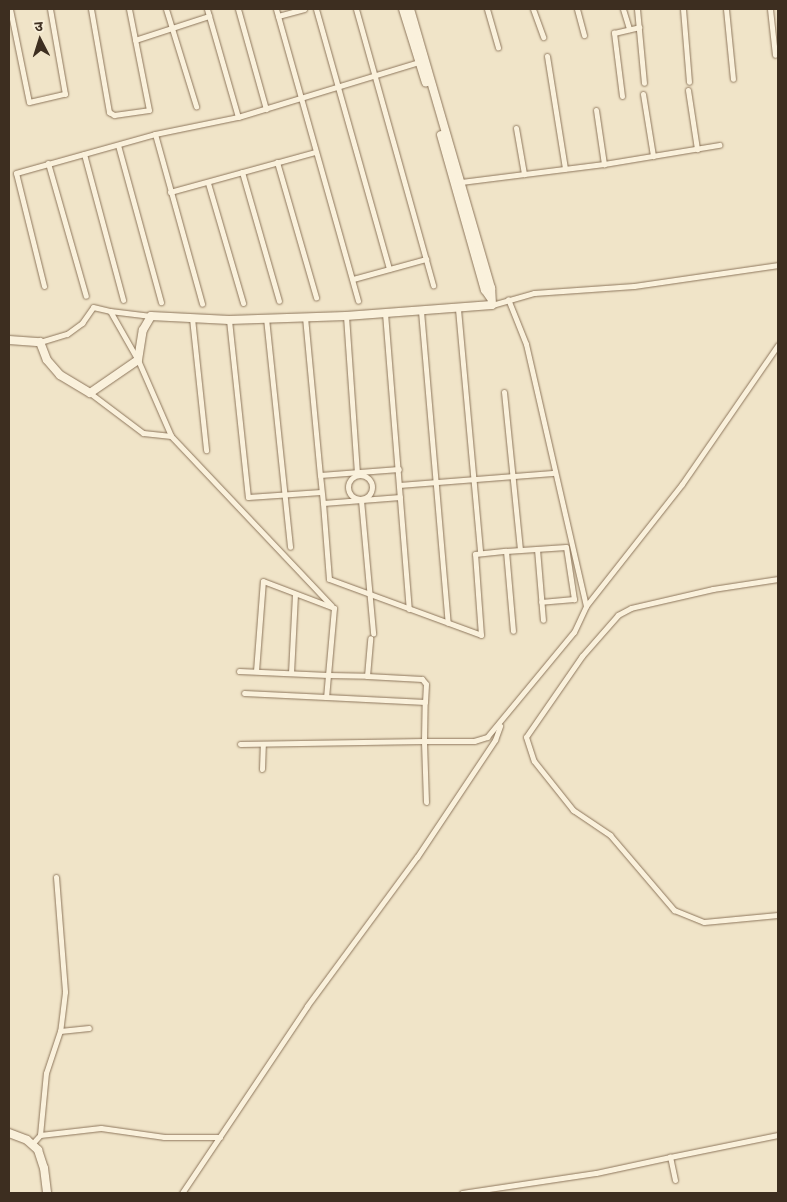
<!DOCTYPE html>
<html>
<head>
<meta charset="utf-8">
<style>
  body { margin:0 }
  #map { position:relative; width:787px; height:1202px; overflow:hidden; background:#f0e4c8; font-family:Literata,"Noto Sans Devanagari",serif }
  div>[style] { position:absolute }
  .roads { filter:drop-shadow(0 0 1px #8d765c) drop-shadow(0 0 1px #8d765c) }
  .street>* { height:5px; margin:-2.5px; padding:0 2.5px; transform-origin:2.5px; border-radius:2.5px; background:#faf1dc }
  .street>.ring { margin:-2.5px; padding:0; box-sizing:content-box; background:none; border:5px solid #faf1dc; border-radius:50% }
  .secondary>* { height:8px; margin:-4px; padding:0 4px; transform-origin:4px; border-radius:4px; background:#faf1dc }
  span { translate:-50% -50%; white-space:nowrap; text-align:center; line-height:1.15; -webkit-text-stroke:5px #f7eed8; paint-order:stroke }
  .frame { position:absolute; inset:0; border:10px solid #3d2e20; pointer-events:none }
  .north { position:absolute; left:15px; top:15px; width:50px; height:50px; -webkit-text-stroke:4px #f7eed8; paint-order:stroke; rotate:355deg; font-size:14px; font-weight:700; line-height:20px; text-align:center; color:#3d2e20 }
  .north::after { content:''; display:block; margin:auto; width:18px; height:22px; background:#3d2e20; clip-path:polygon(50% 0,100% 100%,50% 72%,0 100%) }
</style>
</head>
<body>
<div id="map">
  <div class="roads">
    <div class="street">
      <div style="left:10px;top:9px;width:95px;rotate:78.5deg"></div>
      <div style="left:29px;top:102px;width:37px;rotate:-13deg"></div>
      <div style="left:65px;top:94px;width:86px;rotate:-100deg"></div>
      <div style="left:91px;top:9px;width:105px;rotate:80.1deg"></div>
      <div style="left:109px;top:112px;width:6px;rotate:31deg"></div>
      <div style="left:114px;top:115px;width:35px;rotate:-8deg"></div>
      <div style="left:149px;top:110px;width:103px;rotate:-101.2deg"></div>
      <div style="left:166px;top:9px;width:102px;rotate:72.8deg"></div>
      <div style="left:207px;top:9px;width:112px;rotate:74deg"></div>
      <div style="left:238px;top:9px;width:104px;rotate:74.4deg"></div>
      <div style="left:276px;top:9px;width:303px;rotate:74.3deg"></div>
      <div style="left:316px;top:9px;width:270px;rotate:74.3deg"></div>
      <div style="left:356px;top:9px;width:287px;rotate:74.4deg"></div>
      <div style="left:487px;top:9px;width:40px;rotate:74deg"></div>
      <div style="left:533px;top:9px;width:30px;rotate:70deg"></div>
      <div style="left:577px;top:9px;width:27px;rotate:75deg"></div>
      <div style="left:623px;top:9px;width:21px;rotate:73deg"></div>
      <div style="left:637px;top:9px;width:74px;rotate:84.6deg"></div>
      <div style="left:683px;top:9px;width:73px;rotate:85.3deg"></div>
      <div style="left:726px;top:9px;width:70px;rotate:84.3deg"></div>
      <div style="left:770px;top:9px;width:46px;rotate:83.8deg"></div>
      <div style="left:278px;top:16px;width:27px;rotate:-15deg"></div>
      <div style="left:135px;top:40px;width:78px;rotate:-18deg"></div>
      <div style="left:547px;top:56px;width:114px;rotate:80.9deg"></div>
      <div style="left:688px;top:90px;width:60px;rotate:81.3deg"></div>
      <div style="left:643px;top:94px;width:63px;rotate:80.8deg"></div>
      <div style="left:622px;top:96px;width:64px;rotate:-97.2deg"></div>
      <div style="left:614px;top:33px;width:26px;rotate:-13deg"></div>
      <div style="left:596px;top:110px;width:55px;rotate:81.6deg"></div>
      <div style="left:604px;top:164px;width:117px;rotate:-9.4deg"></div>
      <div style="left:516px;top:128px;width:47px;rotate:80.1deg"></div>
      <div style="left:155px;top:134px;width:176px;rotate:74.5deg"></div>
      <div style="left:118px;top:145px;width:163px;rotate:74.7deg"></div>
      <div style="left:84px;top:154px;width:151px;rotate:75deg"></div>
      <div style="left:277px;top:162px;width:141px;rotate:73.9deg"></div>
      <div style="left:48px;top:163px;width:138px;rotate:74.1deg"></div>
      <div style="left:242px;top:172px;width:134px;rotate:74deg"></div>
      <div style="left:461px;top:182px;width:144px;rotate:-7.2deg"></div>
      <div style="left:208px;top:183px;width:125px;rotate:73.7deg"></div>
      <div style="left:170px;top:192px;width:150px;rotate:-15.4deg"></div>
      <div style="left:353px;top:279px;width:76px;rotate:-15.3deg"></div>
      <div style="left:44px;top:286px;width:116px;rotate:-103.9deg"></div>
      <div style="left:16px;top:173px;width:144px;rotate:-15.7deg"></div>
      <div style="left:155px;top:134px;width:85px;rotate:-11.6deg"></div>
      <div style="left:238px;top:117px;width:192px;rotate:-16.9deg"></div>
      <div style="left:492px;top:305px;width:44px;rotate:-15.9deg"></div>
      <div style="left:534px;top:293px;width:100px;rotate:-4deg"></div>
      <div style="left:634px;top:286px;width:146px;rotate:-8.3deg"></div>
      <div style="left:458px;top:309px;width:245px;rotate:84.8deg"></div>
      <div style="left:110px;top:311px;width:41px;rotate:7deg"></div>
      <div style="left:421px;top:311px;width:313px;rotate:85.1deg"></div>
      <div style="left:385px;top:313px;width:297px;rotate:85.4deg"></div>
      <div style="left:346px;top:316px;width:157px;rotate:86deg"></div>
      <div style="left:305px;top:317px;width:159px;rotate:84.6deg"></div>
      <div style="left:192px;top:318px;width:133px;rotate:83.9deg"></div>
      <div style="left:266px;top:318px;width:230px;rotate:84deg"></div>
      <div style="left:229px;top:320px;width:178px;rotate:83.9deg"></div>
      <div style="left:248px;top:497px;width:73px;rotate:-3.9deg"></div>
      <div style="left:40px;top:342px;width:28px;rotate:-17deg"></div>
      <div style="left:67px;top:334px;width:19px;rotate:-36deg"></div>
      <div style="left:82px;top:323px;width:19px;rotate:-55deg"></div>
      <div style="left:93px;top:307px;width:17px;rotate:13deg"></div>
      <div style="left:110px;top:311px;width:56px;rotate:60.3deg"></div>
      <div style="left:138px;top:360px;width:83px;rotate:66.5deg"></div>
      <div style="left:171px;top:436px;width:28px;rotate:-174deg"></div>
      <div style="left:143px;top:433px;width:66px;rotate:-143deg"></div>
      <div style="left:504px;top:392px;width:158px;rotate:84.2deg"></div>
      <div style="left:171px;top:436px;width:234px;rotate:46.6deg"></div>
      <div class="ring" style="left:348px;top:475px;width:19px;height:19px"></div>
      <div style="left:399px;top:485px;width:154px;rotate:-4.5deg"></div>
      <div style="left:400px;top:497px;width:77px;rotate:175.5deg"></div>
      <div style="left:323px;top:503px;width:76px;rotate:85.5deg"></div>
      <div style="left:329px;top:579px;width:162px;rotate:20.2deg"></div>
      <div style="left:481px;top:635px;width:81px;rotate:-94.2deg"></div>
      <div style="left:475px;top:554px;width:31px;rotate:-6deg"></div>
      <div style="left:506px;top:551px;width:80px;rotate:85deg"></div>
      <div style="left:361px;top:500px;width:134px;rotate:84.8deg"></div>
      <div style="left:323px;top:503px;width:28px;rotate:-96deg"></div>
      <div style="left:320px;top:475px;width:79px;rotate:-4.3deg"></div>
      <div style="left:537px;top:549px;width:71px;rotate:85.2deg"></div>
      <div style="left:506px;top:551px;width:60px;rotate:-3.8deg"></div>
      <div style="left:566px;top:547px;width:53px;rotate:81.3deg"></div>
      <div style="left:574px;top:599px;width:33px;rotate:175deg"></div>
      <div style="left:778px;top:579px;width:66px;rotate:171.3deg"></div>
      <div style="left:713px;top:589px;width:84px;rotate:167deg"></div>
      <div style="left:631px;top:608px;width:15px;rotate:152deg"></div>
      <div style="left:618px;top:615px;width:55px;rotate:131.3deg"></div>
      <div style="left:582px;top:656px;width:98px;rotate:124.7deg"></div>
      <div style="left:526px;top:737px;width:25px;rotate:72deg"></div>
      <div style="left:534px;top:761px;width:63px;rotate:51.5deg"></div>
      <div style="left:573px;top:810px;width:45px;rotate:34deg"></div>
      <div style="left:610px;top:835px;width:99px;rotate:49.5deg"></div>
      <div style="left:674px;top:910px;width:32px;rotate:22deg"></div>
      <div style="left:704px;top:922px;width:74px;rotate:-5.4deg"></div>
      <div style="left:586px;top:606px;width:155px;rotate:-51.8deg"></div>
      <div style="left:682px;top:484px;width:169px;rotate:-55.4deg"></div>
      <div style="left:239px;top:671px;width:89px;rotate:2.6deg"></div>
      <div style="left:328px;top:675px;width:22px;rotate:95deg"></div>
      <div style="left:326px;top:697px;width:82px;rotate:-177.2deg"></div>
      <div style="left:256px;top:671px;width:90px;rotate:-85.6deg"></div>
      <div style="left:263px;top:581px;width:76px;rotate:20.8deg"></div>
      <div style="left:334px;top:608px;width:67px;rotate:95.1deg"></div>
      <div style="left:328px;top:675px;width:39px;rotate:1deg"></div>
      <div style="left:367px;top:676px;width:38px;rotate:-85deg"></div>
      <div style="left:291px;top:673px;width:79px;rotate:-87.1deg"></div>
      <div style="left:367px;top:676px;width:55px;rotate:3.1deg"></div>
      <div style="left:422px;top:679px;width:6px;rotate:51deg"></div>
      <div style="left:426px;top:684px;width:18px;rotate:93deg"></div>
      <div style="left:240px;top:744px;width:184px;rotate:-0.9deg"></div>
      <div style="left:424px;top:741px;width:39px;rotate:-89deg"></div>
      <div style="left:425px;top:702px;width:99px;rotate:-177.1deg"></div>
      <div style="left:262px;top:769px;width:25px;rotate:-88deg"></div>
      <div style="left:426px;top:802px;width:61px;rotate:-91.9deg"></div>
      <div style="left:424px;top:741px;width:50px"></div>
      <div style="left:474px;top:741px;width:14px;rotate:-17deg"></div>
      <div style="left:487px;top:737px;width:136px;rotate:-50.4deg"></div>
      <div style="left:574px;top:632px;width:29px;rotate:-65deg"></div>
      <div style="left:586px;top:606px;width:269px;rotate:-102.9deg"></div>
      <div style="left:526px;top:344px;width:48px;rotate:-111.8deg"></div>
      <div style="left:56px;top:877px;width:115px;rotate:85.5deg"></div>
      <div style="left:65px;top:992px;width:39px;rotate:97deg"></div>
      <div style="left:40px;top:1135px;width:61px;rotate:-6.5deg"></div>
      <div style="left:101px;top:1128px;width:64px;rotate:8.1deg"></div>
      <div style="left:164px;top:1137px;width:56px"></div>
      <div style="left:32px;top:1144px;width:12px;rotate:-48deg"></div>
      <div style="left:40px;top:1135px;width:62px;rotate:-84.5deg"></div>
      <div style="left:46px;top:1073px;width:44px;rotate:-71.6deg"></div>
      <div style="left:60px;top:1031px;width:29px;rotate:-6deg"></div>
      <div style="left:675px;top:1180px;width:24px;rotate:-102deg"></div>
      <div style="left:670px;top:1157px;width:110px;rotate:-11.5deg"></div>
      <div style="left:182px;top:1193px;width:225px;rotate:-56.2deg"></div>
      <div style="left:307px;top:1006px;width:185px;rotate:-53.6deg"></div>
      <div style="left:417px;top:857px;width:141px;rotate:-56.3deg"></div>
      <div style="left:495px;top:740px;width:15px;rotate:-70deg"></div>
      <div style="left:462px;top:1193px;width:135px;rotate:-8.5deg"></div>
      <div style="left:596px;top:1173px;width:76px;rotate:-12.2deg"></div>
    </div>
    <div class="secondary">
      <div style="left:403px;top:9px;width:77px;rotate:72.7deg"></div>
      <div style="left:441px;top:135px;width:161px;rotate:74.2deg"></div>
      <div style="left:485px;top:290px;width:9px;rotate:54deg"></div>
      <div style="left:9px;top:340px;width:31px;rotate:4deg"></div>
      <div style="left:40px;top:342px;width:19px;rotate:69deg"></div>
      <div style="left:47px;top:360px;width:20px;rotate:49deg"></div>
      <div style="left:60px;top:375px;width:35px;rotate:31deg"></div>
      <div style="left:90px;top:393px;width:58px;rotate:-34.5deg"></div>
      <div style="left:138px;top:360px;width:30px;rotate:-81deg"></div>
      <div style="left:143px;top:330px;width:16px;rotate:-60deg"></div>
      <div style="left:151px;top:316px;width:78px;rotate:2.9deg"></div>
      <div style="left:229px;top:320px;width:117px;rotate:-2deg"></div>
      <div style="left:346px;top:316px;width:146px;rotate:-4.3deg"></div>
      <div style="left:492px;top:305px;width:17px;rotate:-93deg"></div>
      <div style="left:491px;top:288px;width:291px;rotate:-106.2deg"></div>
      <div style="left:9px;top:1133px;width:19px;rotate:21deg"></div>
      <div style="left:27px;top:1140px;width:15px;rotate:42deg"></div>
      <div style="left:38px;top:1150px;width:19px;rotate:72deg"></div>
      <div style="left:44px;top:1168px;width:25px;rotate:83deg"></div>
    </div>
  </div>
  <div class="frame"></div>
  <div class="north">उ</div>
</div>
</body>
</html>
